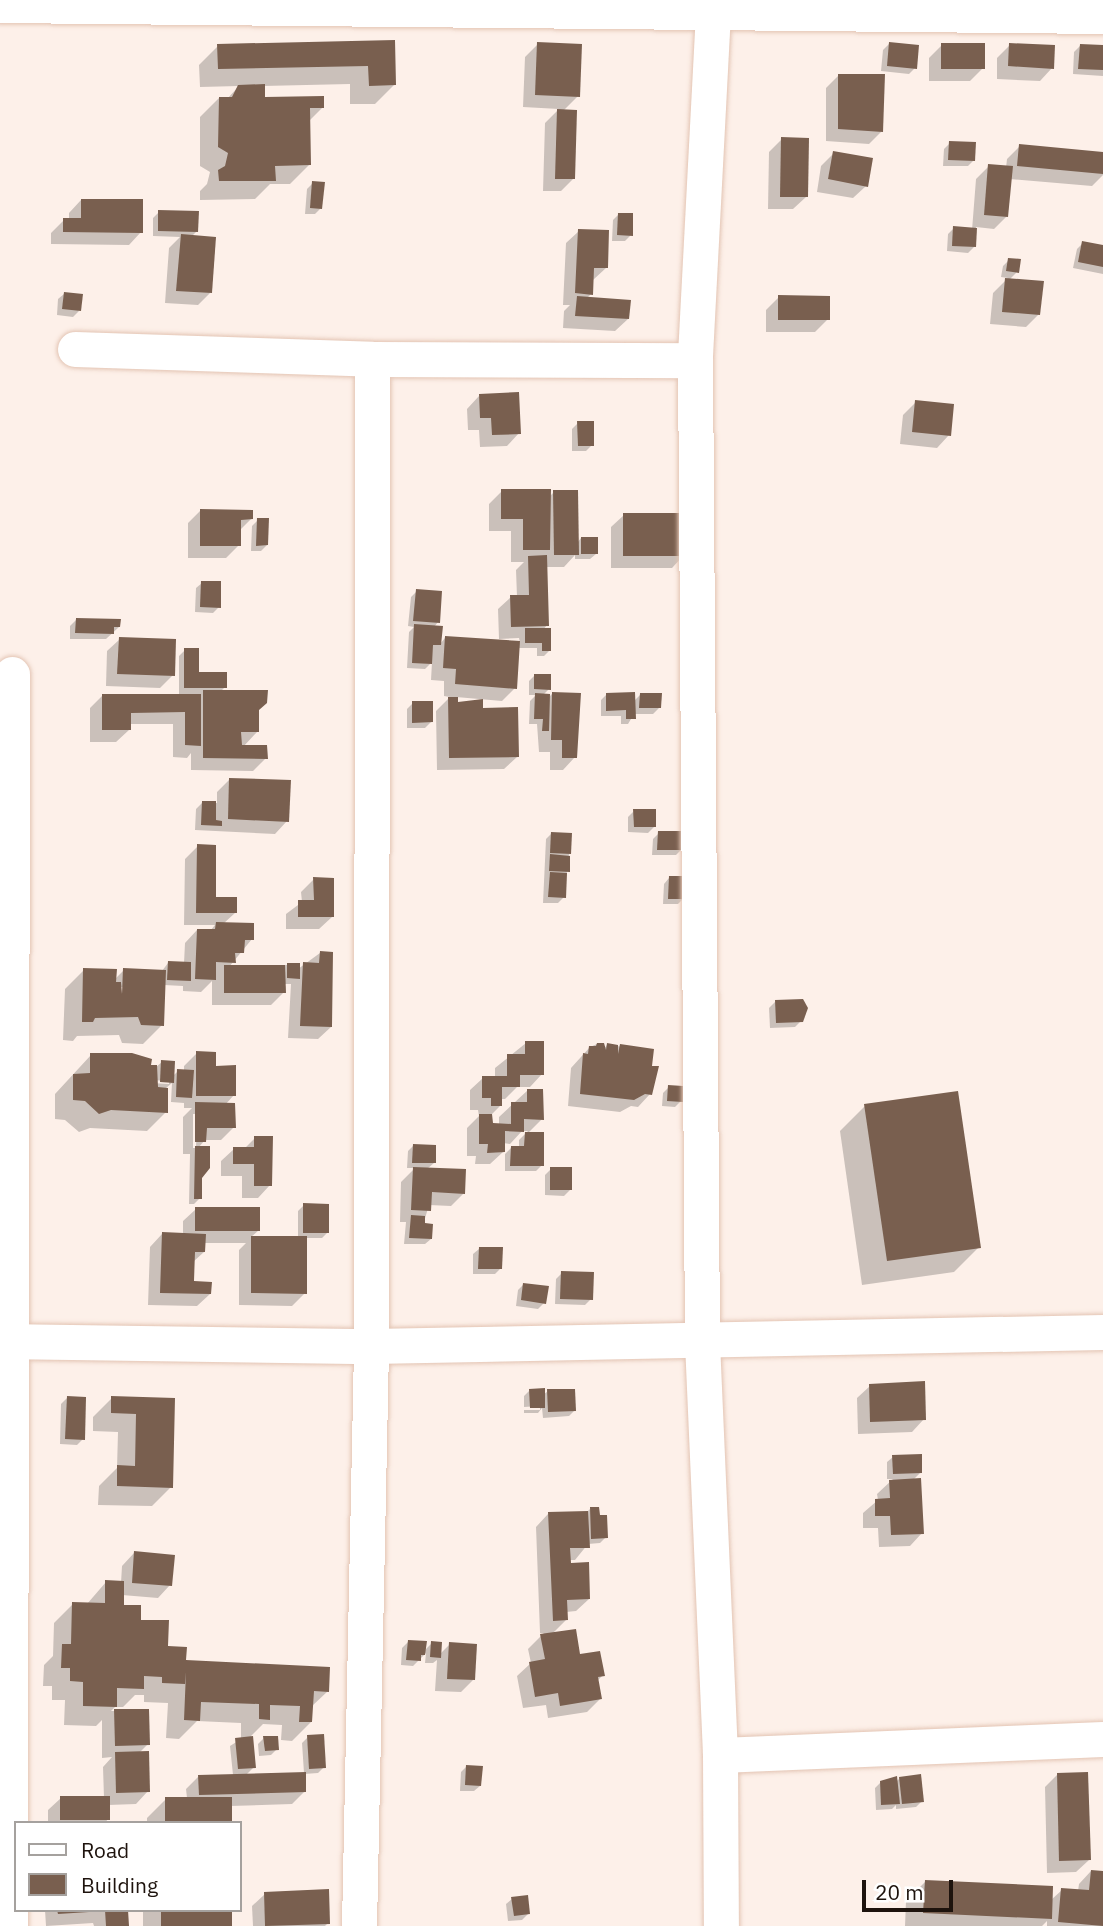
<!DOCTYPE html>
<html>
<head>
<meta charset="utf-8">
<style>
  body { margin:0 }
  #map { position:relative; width:1103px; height:1926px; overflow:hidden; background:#fdf0e9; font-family:"IBM Plex Sans",sans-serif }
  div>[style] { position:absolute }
  .shadow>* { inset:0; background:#0003 }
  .building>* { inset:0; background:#795f4f }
  .roads { filter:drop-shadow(0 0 2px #e3c4b3) drop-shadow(0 0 2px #e3c4b3) }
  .street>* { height:35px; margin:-17.5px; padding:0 17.5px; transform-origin:17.5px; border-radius:17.5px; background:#fff }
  span { translate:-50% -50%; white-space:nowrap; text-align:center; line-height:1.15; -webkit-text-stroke:5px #fff; paint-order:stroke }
  .legend { position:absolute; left:14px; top:1821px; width:228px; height:91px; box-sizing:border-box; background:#fff; border:2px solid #a5a19e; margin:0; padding:9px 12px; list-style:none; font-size:21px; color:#1e130d }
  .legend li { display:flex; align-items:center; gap:14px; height:35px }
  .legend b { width:35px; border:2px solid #a5a19e }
  .scale { position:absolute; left:862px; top:1880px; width:91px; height:32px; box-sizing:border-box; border:4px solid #1e130d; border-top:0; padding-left:9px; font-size:21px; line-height:24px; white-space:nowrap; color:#1e130d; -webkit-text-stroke:5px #fff; paint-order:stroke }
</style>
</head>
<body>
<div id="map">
  <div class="shadow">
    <div style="clip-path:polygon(393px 41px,394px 85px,375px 104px,350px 104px,350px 84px,263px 86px,263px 99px,323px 107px,309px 121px,309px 165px,290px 184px,270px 184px,255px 199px,200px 200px,200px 191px,207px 184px,210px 172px,200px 166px,200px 117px,219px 98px,227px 99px,239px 86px,200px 87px,199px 65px,218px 46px)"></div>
    <div style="clip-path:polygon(538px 44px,578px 96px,563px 111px,573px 179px,561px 191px,543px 191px,545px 123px,559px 109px,523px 107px,525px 57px)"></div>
    <div style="clip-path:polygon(889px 44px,915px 68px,909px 74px,881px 71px,883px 50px)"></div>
    <div style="clip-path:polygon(942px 45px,983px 68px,970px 81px,929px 81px,929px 58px)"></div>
    <div style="clip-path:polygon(1010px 45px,1052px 68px,1040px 81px,997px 79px,997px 58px)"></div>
    <div style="clip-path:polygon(1080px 46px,1103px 47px,1103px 76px,1073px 74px,1074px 52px)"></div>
    <div style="clip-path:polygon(839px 75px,881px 132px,869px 144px,826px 141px,826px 88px)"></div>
    <div style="clip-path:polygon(782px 139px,806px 197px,793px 209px,768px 209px,769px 152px)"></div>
    <div style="clip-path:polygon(950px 143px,974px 160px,968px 166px,943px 166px,944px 149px)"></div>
    <div style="clip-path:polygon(1020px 146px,1103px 153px,1103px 175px,1092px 186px,1010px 179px,1007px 216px,994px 229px,976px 227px,974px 247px,968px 253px,947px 251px,948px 234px,954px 228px,972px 230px,976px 179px,989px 166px,1006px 168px,1007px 159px)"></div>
    <div style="clip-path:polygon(834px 153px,866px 186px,853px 198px,817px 192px,821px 166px)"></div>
    <div style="clip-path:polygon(313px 183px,321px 208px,315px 214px,305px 214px,307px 189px)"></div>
    <div style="clip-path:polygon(81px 200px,141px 232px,129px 245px,51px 244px,51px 233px,64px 220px,69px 220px,69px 213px)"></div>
    <div style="clip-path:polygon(159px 212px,197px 231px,192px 236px,210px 293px,198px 305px,165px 303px,169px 248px,180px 237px,153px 236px,153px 218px)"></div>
    <div style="clip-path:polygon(619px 214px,631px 235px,625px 241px,612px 241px,613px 220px)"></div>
    <div style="clip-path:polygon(579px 231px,606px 268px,593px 280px,591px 294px,586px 299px,628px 319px,615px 331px,563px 328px,564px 311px,570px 305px,563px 305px,566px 243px)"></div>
    <div style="clip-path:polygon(1083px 243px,1103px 247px,1103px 274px,1073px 268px,1077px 249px)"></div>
    <div style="clip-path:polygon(1009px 260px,1017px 272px,1009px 280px,1039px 314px,1026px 327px,990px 324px,993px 293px,1008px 278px,1001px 277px,1003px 266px)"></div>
    <div style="clip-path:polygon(64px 294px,79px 311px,73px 317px,57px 315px,58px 299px)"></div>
    <div style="clip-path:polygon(779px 297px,828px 319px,815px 332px,766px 332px,766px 310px)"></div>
    <div style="clip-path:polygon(479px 396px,519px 433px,507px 446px,480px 447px,479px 430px,468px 430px,467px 409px)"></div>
    <div style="clip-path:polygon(916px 402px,949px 435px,937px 448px,900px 444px,903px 415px)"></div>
    <div style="clip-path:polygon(578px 423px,592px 445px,586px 451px,572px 451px,572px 429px)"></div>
    <div style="clip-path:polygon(502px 491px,549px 497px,554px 492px,577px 543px,581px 538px,596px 554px,590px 559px,575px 559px,575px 555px,564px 567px,546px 567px,547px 625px,543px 630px,550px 650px,544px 656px,537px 656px,537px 648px,518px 648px,515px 688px,502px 701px,456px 697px,456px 704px,481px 709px,517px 757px,504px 769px,437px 770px,436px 711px,450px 697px,444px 696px,444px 681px,431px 680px,432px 662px,425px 669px,407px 668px,409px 632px,414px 627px,408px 626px,411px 597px,417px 591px,438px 622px,434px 627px,440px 644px,445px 638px,520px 643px,519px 638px,499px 639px,498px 609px,511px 597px,517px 597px,516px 570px,524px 562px,511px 562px,511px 531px,489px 531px,489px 504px)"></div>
    <div style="clip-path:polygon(200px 511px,251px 519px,239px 531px,239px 545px,226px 558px,188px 558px,188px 523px)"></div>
    <div style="clip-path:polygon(624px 515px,684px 555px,672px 568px,611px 568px,611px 527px)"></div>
    <div style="clip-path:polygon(258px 520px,267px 545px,261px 551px,251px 551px,252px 526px)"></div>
    <div style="clip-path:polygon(202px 583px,219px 607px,213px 613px,195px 612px,196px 588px)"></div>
    <div style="clip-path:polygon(76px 620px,119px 627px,106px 639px,70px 639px,70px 626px)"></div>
    <div style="clip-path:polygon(120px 639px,173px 675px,160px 688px,106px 686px,107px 651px)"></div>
    <div style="clip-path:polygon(185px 650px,197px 674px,225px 687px,220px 692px,257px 711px,257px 732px,243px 747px,266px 758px,253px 771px,191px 770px,191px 753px,187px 758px,173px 757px,173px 724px,129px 724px,129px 730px,116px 742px,90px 742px,90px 708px,103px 695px,179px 696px,179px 656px)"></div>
    <div style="clip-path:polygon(535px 675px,549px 689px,543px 695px,548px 698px,552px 694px,575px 757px,563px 770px,550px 770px,550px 752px,539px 752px,537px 724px,529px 724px,530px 701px,536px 695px,529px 695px,529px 681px)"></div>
    <div style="clip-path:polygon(607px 694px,634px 701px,640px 695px,659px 708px,653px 714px,634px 714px,628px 724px,621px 724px,621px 716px,601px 716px,601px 700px)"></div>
    <div style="clip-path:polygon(413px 703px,431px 722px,425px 728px,407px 728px,407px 709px)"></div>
    <div style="clip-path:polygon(230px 779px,287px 821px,275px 834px,195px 830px,196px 809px,202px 803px,217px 803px,217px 792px)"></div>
    <div style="clip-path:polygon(634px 811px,654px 827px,648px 833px,628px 832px,628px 817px)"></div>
    <div style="clip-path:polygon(552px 833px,569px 854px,564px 897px,558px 903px,543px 903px,546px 839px)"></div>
    <div style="clip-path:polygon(659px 833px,682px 849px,676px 855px,652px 855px,653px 839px)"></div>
    <div style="clip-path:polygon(evenodd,198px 846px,214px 898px,235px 913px,223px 924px,252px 939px,229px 967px,287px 965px,298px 969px,320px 953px,331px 1027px,318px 1039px,288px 1038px,291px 984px,284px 984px,284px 992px,271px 1005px,212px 1005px,212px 981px,201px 992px,183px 991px,183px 986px,164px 985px,162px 1025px,143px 1044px,122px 1043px,119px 1035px,77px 1036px,73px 1041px,63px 1040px,65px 989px,84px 970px,115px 979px,124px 970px,162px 971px,168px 963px,184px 963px,185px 943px,197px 930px,210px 931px,215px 925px,184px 925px,185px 859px,198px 846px,121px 987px,124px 987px,124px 997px,119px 994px,121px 987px)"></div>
    <div style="clip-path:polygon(669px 878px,684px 898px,678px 904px,663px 904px,664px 884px)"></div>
    <div style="clip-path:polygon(314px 879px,332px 917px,319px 929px,286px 929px,286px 914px,302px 902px,301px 892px)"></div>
    <div style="clip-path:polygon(775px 1002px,801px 1021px,795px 1027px,770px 1028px,769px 1008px)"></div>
    <div style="clip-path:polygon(526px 1043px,542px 1074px,530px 1087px,517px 1087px,505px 1099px,500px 1099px,500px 1106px,491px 1115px,491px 1125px,499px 1125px,499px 1117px,528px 1090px,542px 1119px,527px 1134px,542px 1165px,536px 1171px,505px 1171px,505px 1154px,511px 1148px,519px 1148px,519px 1140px,528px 1131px,522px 1131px,510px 1144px,503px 1143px,503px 1152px,490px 1164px,475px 1164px,476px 1156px,467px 1156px,467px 1128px,479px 1116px,478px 1110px,470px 1110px,470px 1090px,483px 1078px,495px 1078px,495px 1068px)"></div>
    <div style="clip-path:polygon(597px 1044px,604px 1049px,607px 1045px,652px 1050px,650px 1094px,638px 1107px,631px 1106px,620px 1112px,568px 1106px,571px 1068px,590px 1047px)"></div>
    <div style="clip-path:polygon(evenodd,197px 1053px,214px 1067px,234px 1095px,225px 1105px,234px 1127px,221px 1140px,205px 1140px,198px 1148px,200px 1198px,194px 1204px,189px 1204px,190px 1154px,183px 1154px,183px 1117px,192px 1108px,184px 1108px,184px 1103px,171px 1102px,172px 1083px,166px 1088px,166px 1112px,147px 1131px,90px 1128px,79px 1132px,65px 1120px,55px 1119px,55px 1094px,91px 1055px,156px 1067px,162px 1062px,173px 1076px,178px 1071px,184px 1071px,184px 1066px,197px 1053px,151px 1080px,169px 1081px,169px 1084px,151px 1083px,151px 1080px,197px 1053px,193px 1114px,197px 1114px,196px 1148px,193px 1148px,193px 1114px)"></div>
    <div style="clip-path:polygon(669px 1087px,681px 1101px,675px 1107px,662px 1106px,663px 1093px)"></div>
    <div style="clip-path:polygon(865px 1106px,979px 1247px,954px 1272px,862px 1285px,840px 1131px)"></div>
    <div style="clip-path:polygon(255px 1138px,270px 1185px,258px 1198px,242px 1198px,242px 1176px,221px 1176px,221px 1161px,234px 1149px,244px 1149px)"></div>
    <div style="clip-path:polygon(414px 1145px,434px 1163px,427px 1169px,464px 1193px,451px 1206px,429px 1205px,423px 1225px,431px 1239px,425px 1244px,404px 1244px,406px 1222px,400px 1222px,401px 1182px,415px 1168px,407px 1168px,408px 1151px)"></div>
    <div style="clip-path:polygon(551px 1169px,570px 1190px,564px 1196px,545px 1195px,545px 1175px)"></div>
    <div style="clip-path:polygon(304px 1205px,328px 1232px,322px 1238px,305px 1238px,305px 1293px,292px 1306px,239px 1305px,239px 1250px,246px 1243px,204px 1243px,204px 1252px,193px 1262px,192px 1283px,210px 1294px,197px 1306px,148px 1305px,150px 1247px,162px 1234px,183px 1235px,183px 1221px,196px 1209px,259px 1230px,251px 1237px,298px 1238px,298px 1211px)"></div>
    <div style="clip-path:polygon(479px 1249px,501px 1268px,495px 1274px,473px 1274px,473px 1254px)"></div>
    <div style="clip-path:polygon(562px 1273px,591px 1299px,585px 1305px,555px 1304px,556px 1279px)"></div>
    <div style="clip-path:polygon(524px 1284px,544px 1303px,538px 1309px,516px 1306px,518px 1290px)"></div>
    <div style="clip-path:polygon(870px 1386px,924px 1419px,912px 1432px,858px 1434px,857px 1398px)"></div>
    <div style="clip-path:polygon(530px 1390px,543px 1395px,548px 1391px,574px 1411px,569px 1416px,543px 1418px,542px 1408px,538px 1413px,524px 1413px,524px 1410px,540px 1410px,540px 1406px,524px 1407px,524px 1396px)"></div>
    <div style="clip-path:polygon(67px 1398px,83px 1439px,77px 1445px,60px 1444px,61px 1404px)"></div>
    <div style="clip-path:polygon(112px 1398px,173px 1400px,171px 1487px,152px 1506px,98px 1505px,99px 1486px,117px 1468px,118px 1432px,93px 1431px,93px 1417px)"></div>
    <div style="clip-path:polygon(893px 1457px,920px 1473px,913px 1480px,922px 1533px,910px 1546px,879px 1547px,878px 1528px,863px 1528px,863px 1513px,878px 1500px,877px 1494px,893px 1479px,887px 1479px,887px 1462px)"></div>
    <div style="clip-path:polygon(590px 1509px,606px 1537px,600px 1543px,588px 1544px,575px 1560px,569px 1560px,589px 1599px,576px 1611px,566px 1612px,566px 1620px,552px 1634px,603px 1675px,597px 1681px,600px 1699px,587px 1712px,548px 1718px,546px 1705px,523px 1708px,517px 1676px,531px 1663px,528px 1649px,544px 1633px,540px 1633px,536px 1527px,548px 1514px,587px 1512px)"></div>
    <div style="clip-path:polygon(134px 1553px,170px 1585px,158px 1598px,122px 1595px,122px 1607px,184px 1662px,328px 1691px,311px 1707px,311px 1722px,292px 1741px,281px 1740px,282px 1725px,263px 1724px,251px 1736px,254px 1767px,246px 1775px,304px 1773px,302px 1743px,308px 1737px,324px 1767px,318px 1773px,304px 1774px,305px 1791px,292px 1804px,230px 1806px,230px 1823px,147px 1823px,147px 1818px,166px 1799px,187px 1798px,186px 1789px,199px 1776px,233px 1775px,230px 1746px,241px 1739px,241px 1723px,197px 1721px,179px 1739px,166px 1738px,168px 1703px,144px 1702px,144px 1695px,135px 1695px,123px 1707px,115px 1707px,111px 1711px,147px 1711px,148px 1744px,139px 1753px,148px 1791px,136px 1804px,108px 1805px,108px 1819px,105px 1823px,48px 1823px,48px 1810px,61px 1798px,104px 1798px,103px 1767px,112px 1757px,102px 1758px,102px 1720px,96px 1726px,64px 1725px,65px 1700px,52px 1700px,52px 1686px,43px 1686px,44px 1665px,53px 1656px,54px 1623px,73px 1604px,87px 1604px,106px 1582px,121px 1583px,122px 1566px)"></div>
    <div style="clip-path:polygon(408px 1642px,424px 1651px,432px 1643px,440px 1654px,450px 1644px,473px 1680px,461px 1692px,435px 1691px,437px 1660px,433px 1663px,425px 1663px,426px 1653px,413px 1666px,401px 1665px,402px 1648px)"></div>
    <div style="clip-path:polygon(264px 1738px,277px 1749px,271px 1755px,259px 1756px,258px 1744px)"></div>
    <div style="clip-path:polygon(467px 1766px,480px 1786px,474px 1791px,460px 1791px,461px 1772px)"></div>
    <div style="clip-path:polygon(1058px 1774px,1089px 1860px,1076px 1872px,1047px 1873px,1045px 1787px)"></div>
    <div style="clip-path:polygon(900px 1778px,922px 1801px,916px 1807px,896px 1809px,896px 1805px,892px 1809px,876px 1810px,875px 1788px,881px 1782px,896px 1782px)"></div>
    <div style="clip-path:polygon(1091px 1871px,1103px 1872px,1103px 1926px,1047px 1926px,1047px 1921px,1042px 1926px,905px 1926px,906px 1901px,925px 1882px,1051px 1900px,1062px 1890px,1078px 1891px,1079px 1884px)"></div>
    <div style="clip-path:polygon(265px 1894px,328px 1923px,325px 1926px,253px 1926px,252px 1906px)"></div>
    <div style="clip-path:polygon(512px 1899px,528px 1914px,522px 1920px,508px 1921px,506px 1904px)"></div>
    <div style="clip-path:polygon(45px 1910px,126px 1910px,126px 1926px,94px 1926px,93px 1923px,46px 1926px)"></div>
    <div style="clip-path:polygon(143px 1910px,231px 1910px,231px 1926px,143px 1926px)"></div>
  </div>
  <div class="building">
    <div style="clip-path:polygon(395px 40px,396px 85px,369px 86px,368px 66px,218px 69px,217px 44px)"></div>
    <div style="clip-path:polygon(537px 42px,582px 44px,580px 97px,535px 95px)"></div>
    <div style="clip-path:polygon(889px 42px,919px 45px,917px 69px,887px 66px)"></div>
    <div style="clip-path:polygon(941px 43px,985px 43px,985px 69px,941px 69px)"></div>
    <div style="clip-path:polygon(1009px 43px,1055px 45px,1054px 69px,1008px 66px)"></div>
    <div style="clip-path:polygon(1080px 44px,1103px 45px,1103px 70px,1078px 69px)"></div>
    <div style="clip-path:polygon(838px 74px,885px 74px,883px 132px,838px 129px)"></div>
    <div style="clip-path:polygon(265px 84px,265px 97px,324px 96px,324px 108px,310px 108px,311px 165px,275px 166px,276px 181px,219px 181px,218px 170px,225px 166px,228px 153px,218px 147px,219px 97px,232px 97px,238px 85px)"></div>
    <div style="clip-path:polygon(557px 109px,577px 110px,575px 179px,555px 179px)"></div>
    <div style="clip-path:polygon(781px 137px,809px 138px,808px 197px,780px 197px)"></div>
    <div style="clip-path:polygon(949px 141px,976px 142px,975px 161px,948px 160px)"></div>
    <div style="clip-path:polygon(1019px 144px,1103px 152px,1103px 174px,1017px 166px)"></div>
    <div style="clip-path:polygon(833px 151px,873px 158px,868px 187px,828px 179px)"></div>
    <div style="clip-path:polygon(988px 164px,1013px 166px,1008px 217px,984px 215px)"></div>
    <div style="clip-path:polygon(312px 181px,325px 182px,322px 209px,310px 208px)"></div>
    <div style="clip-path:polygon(81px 199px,143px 199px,143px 233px,63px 232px,63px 218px,81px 218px)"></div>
    <div style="clip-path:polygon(158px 210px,199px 211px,198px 232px,158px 231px)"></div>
    <div style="clip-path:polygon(618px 213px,633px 213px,633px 236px,617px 235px)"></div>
    <div style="clip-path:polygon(953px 226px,977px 228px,976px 247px,952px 246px)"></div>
    <div style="clip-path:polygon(578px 229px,609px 230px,608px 268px,594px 268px,593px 295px,575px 293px)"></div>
    <div style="clip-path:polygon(181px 234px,216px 237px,212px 293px,176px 291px)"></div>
    <div style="clip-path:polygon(1082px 241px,1103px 245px,1103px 267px,1078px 262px)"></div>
    <div style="clip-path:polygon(1008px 258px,1021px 259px,1019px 273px,1006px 271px)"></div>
    <div style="clip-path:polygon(1005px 278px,1044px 281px,1040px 315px,1002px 312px)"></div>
    <div style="clip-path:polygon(64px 292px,83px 294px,81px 311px,62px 309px)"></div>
    <div style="clip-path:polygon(778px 295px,830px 296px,830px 320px,778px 320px)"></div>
    <div style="clip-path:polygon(577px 296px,631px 300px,629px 319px,575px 316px)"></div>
    <div style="clip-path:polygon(519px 392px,521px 434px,492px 435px,491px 418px,480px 418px,479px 394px)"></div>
    <div style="clip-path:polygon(915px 400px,954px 404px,951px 436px,912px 432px)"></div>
    <div style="clip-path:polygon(577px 421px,594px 421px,594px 446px,578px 446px)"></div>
    <div style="clip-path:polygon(501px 489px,551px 489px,550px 550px,523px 550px,523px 519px,501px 519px)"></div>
    <div style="clip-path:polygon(553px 490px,578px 490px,579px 555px,554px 555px)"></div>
    <div style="clip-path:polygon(200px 509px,253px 510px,253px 519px,241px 520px,241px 546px,200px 546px)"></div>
    <div style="clip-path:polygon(623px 513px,687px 513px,686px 556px,623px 556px)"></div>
    <div style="clip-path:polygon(257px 518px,269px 518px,268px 545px,256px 546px)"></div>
    <div style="clip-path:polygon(581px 537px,598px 537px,598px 554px,581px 554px)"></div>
    <div style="clip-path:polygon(547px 555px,549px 626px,511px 627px,510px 595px,529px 595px,528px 556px)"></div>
    <div style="clip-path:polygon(201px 581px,221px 581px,221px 608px,200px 607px)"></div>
    <div style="clip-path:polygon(416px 589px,442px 591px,440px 623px,413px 621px)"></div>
    <div style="clip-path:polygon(76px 618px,121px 619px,120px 627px,114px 627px,114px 634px,75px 633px)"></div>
    <div style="clip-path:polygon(414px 624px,443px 626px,441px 645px,433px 645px,432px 664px,412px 663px)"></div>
    <div style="clip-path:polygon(525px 628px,551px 628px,551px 651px,542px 651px,542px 643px,525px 643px)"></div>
    <div style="clip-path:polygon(445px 636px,520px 641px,517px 689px,455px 684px,456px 669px,443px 668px)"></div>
    <div style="clip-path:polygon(119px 637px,176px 639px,175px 676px,117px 674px)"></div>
    <div style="clip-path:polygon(184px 648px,199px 648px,199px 672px,227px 672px,227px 688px,184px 688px)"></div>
    <div style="clip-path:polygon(534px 674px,551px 674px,551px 690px,534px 689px)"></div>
    <div style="clip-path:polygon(203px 690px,268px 690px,267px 703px,259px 710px,259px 732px,241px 732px,242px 745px,267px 745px,268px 759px,203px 758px)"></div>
    <div style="clip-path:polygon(552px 692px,581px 693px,577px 758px,562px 758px,562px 740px,551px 740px)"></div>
    <div style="clip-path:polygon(635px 692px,636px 719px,626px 719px,626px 710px,606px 711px,606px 693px)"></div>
    <div style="clip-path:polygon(535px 693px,550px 694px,549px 731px,542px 731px,543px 719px,534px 719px)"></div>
    <div style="clip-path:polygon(640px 693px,662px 693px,661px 708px,639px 708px)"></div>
    <div style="clip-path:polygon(102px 694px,201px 694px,201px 746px,185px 745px,185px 712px,131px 713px,131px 730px,102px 730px)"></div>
    <div style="clip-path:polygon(448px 697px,458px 697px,458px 702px,483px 699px,483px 708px,518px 707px,519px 757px,449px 758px)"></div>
    <div style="clip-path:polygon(412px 701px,433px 701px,433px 722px,412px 723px)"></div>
    <div style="clip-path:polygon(229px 778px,291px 780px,289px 822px,228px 819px)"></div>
    <div style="clip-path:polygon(202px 801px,216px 801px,216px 820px,222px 821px,222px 826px,201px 825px)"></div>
    <div style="clip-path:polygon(633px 809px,656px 809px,656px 827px,634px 827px)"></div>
    <div style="clip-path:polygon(658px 831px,684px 831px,684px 850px,657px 850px)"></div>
    <div style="clip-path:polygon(551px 832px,572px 833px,571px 854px,550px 853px)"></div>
    <div style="clip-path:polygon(197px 844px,216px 845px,216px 897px,237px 897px,237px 913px,196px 913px)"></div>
    <div style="clip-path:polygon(550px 854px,570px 856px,570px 872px,549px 871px)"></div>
    <div style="clip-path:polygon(550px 872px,567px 873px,566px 898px,548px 897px)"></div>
    <div style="clip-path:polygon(669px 876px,686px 876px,685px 899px,668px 899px)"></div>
    <div style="clip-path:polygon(313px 877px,334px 878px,334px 917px,298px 917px,298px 900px,314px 900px)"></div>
    <div style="clip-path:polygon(216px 922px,254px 923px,254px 940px,245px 940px,244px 953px,235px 953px,236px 963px,216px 962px,216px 980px,195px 979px,197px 929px,215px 929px)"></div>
    <div style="clip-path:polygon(320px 951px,333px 952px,332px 1027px,300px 1026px,303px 962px,319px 963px)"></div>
    <div style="clip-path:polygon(168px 961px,191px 962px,191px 981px,167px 980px)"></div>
    <div style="clip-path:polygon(287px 963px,300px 963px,300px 979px,287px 978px)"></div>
    <div style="clip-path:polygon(224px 965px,285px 965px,286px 993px,224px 993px)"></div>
    <div style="clip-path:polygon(83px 968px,117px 969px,116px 982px,121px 982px,122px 994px,123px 968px,166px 970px,164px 1026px,141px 1025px,138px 1017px,95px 1018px,93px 1022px,82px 1022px)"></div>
    <div style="clip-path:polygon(803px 999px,808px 1008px,803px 1022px,776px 1023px,775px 1000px)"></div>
    <div style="clip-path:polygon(525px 1041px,544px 1041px,544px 1075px,520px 1075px,520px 1087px,502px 1087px,502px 1106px,491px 1106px,491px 1098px,482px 1098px,482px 1076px,507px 1076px,507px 1054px,525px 1054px)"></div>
    <div style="clip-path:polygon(597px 1043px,604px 1043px,606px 1050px,607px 1043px,618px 1045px,618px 1054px,620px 1044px,654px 1049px,652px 1066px,659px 1066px,652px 1095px,645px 1094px,634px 1100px,580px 1094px,583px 1053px,588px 1054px,589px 1046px,596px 1046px)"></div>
    <div style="clip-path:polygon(196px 1051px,216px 1052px,216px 1066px,236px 1065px,236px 1096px,196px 1096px)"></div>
    <div style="clip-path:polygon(90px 1053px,132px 1053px,152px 1059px,151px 1065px,157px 1065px,158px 1087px,168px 1088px,168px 1113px,111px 1110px,99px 1114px,85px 1101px,73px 1100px,73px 1074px,90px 1073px)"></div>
    <div style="clip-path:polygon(161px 1060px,175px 1061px,174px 1083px,160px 1082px)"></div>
    <div style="clip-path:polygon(177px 1069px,194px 1070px,192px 1098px,176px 1097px)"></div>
    <div style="clip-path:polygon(668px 1085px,683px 1086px,683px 1102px,667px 1101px)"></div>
    <div style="clip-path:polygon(527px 1089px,543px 1089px,544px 1120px,524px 1119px,524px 1132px,505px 1131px,505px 1152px,487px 1153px,488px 1144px,479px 1144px,479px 1114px,492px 1114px,493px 1123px,511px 1124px,511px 1102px,527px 1102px)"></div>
    <div style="clip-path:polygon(958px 1091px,981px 1248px,887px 1261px,864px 1104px)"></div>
    <div style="clip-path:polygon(195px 1102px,235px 1103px,236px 1128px,207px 1128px,206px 1142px,195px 1142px)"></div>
    <div style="clip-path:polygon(525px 1132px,544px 1132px,544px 1166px,510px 1166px,511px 1146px,524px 1146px)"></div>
    <div style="clip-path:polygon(254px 1136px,273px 1136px,272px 1186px,254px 1186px,254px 1164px,233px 1164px,233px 1147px,254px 1147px)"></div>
    <div style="clip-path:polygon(413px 1144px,436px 1145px,436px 1163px,412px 1163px)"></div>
    <div style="clip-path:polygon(195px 1146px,210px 1146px,210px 1168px,202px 1178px,202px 1199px,194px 1199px)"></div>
    <div style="clip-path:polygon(413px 1167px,466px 1169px,465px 1194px,432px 1192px,431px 1211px,411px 1210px)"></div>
    <div style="clip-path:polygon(550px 1167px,572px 1167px,572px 1190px,550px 1190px)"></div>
    <div style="clip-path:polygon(303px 1203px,329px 1204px,329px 1233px,303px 1233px)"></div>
    <div style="clip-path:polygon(195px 1207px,260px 1207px,260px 1231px,195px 1231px)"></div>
    <div style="clip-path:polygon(411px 1215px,425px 1216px,425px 1223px,433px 1224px,432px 1239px,409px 1238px)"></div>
    <div style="clip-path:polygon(162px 1232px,206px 1234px,205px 1252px,195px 1252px,194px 1281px,212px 1282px,211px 1294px,160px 1293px)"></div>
    <div style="clip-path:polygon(251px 1236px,307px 1236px,307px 1294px,251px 1293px)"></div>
    <div style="clip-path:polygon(479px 1247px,503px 1247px,502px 1269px,478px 1269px)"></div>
    <div style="clip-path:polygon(561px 1271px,594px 1272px,593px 1300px,560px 1299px)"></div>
    <div style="clip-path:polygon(523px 1283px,549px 1286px,546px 1304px,521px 1300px)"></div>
    <div style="clip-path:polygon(925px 1381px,926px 1420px,870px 1422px,869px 1384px)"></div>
    <div style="clip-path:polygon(545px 1388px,545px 1408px,530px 1408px,529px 1389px)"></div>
    <div style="clip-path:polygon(547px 1389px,575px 1389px,576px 1411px,548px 1412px)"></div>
    <div style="clip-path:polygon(67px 1396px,86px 1397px,85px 1440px,65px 1439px)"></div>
    <div style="clip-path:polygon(111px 1396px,175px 1398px,173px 1488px,117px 1486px,117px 1465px,135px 1466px,136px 1414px,111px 1413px)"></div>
    <div style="clip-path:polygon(922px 1454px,922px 1473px,893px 1474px,892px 1455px)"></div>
    <div style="clip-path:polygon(921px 1478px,924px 1534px,891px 1535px,890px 1516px,875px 1516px,875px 1499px,890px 1498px,889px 1480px)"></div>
    <div style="clip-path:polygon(590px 1507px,599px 1507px,600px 1515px,607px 1515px,608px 1538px,591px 1539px)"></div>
    <div style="clip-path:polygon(588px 1511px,590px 1548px,570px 1548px,571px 1563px,589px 1562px,590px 1599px,567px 1600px,568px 1620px,553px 1621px,548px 1512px)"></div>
    <div style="clip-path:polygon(134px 1551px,175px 1555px,172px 1586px,132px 1583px)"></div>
    <div style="clip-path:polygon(105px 1580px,124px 1581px,124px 1605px,141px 1605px,141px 1620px,169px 1620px,168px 1646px,187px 1647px,186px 1660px,330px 1667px,329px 1692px,314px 1691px,312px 1722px,299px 1722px,300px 1706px,270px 1705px,270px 1720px,259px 1719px,259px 1704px,201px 1702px,200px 1721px,184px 1720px,186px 1672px,185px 1684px,162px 1683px,162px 1677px,144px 1676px,144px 1689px,117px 1688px,117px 1707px,83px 1706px,83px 1682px,70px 1681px,70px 1668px,61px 1668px,62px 1644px,71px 1644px,72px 1602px,105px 1603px)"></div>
    <div style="clip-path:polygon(576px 1629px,580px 1654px,600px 1651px,605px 1676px,598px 1677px,602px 1699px,560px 1706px,558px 1693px,535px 1697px,529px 1662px,545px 1659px,540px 1634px)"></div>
    <div style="clip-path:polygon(408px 1640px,427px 1641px,425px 1655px,421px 1655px,421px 1661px,406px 1660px)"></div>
    <div style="clip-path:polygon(431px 1641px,442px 1642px,441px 1658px,430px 1657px)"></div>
    <div style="clip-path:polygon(449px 1642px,477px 1644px,475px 1680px,447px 1679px)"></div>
    <div style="clip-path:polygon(114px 1709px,149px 1709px,150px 1745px,115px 1746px)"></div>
    <div style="clip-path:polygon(324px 1734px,326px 1768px,309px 1769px,307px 1735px)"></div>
    <div style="clip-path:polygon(253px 1736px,256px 1768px,238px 1769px,235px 1738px)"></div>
    <div style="clip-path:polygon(263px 1736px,278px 1736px,279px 1750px,265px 1751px)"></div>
    <div style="clip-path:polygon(149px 1751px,150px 1792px,116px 1793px,115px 1752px)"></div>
    <div style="clip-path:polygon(466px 1765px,483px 1766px,481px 1786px,465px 1785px)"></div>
    <div style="clip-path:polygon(306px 1772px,306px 1792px,199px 1795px,198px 1775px)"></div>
    <div style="clip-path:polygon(1088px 1772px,1091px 1860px,1059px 1861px,1057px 1773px)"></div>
    <div style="clip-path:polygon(921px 1774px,924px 1802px,902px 1804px,899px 1777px)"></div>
    <div style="clip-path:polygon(897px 1776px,900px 1804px,881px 1805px,880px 1781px)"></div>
    <div style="clip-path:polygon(60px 1796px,110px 1796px,110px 1820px,60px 1820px)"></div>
    <div style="clip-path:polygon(165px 1797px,232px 1797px,232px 1823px,165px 1823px)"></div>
    <div style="clip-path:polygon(1091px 1870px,1103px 1871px,1103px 1926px,1058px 1922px,1061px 1888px,1089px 1890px)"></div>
    <div style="clip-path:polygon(925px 1880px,1053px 1886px,1052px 1919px,923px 1913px)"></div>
    <div style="clip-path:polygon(329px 1889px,330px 1924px,265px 1926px,264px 1892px)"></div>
    <div style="clip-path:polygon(528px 1895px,530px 1914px,514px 1916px,511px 1897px)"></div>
    <div style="clip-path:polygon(57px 1910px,89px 1910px,89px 1912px,58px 1914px)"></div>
    <div style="clip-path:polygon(105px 1910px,128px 1910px,129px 1926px,106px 1926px)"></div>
    <div style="clip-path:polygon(161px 1910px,232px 1910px,232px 1926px,161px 1926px)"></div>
  </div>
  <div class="roads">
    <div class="street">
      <div style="left:0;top:5px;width:1103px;rotate:0.57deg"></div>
      <div style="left:713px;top:12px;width:348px;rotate:93deg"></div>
      <div style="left:695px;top:360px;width:982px;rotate:89.59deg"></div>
      <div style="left:702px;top:1342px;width:413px;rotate:87.5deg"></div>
      <div style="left:720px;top:1755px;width:171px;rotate:89.7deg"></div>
      <div style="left:75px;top:349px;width:297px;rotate:1.9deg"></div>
      <div style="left:372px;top:359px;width:323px;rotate:0.2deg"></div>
      <div style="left:0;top:1341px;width:371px;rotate:0.8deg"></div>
      <div style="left:371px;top:1346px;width:732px;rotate:-1.1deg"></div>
      <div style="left:720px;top:1755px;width:383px;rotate:-2.4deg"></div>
      <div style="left:10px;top:1926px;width:1252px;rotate:-89.91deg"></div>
      <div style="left:359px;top:1926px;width:580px;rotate:-88.81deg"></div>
      <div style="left:371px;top:1346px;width:987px;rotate:-89.94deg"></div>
    </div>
  </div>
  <ul class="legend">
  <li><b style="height:9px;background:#fff"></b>Road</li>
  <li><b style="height:19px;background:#795f4f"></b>Building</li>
  </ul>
  <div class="scale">20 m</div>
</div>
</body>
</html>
